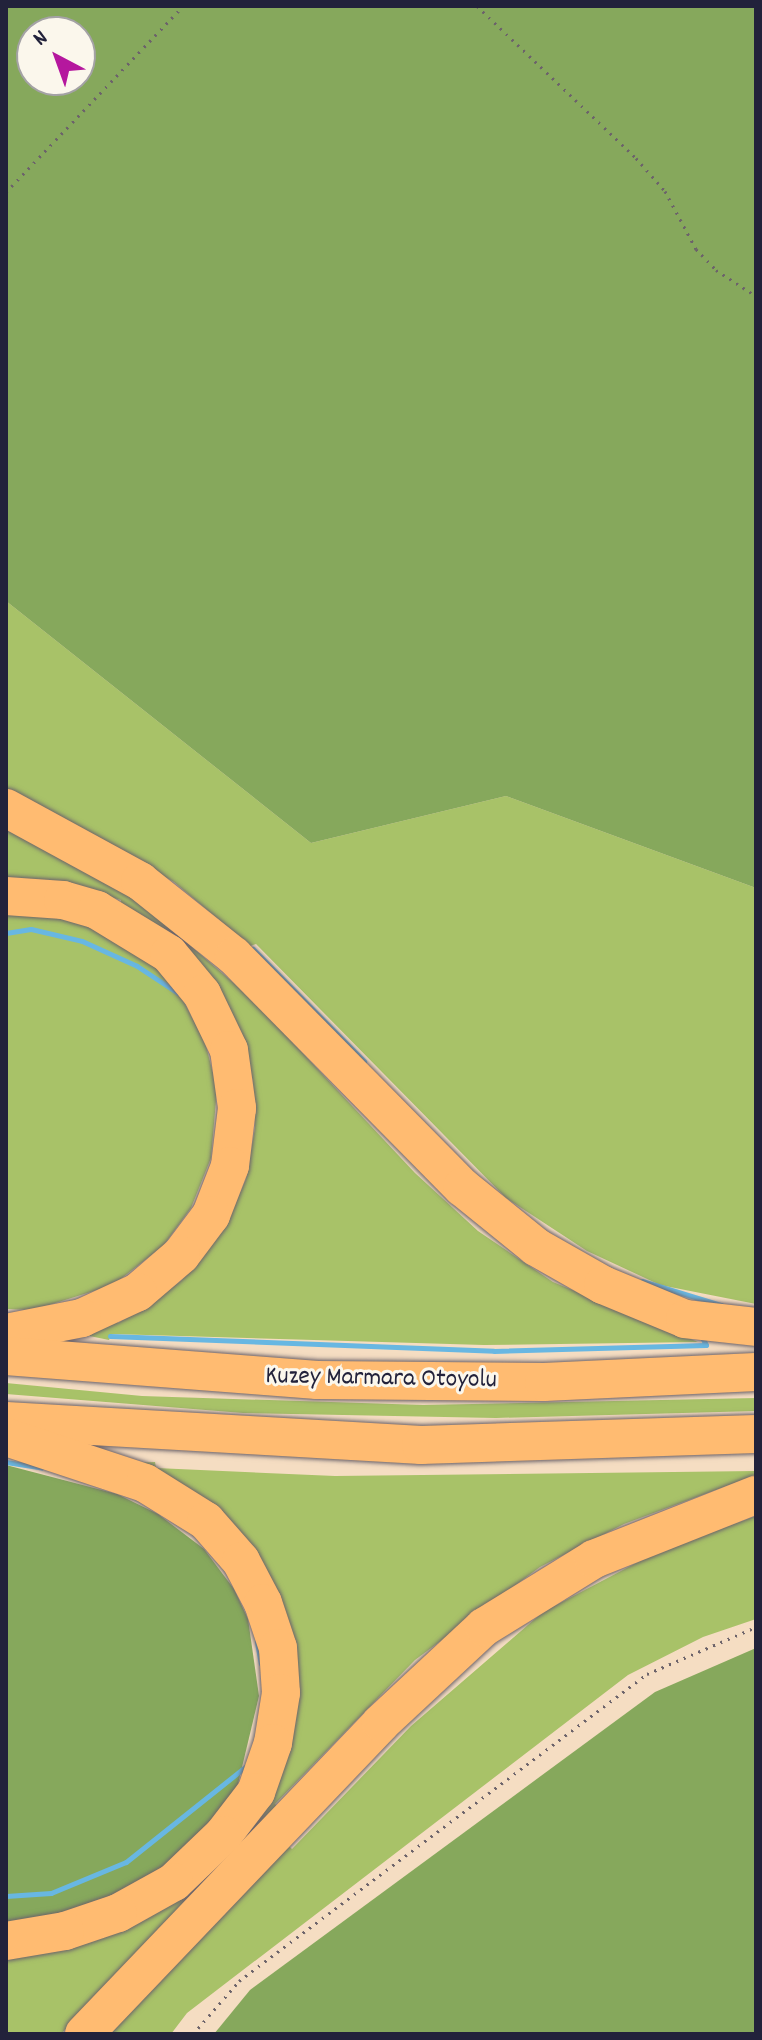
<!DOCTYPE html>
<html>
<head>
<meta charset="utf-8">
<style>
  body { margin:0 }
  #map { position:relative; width:762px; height:2040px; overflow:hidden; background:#f5ddc2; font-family:Dekko,sans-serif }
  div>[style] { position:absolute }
  .green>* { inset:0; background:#a8c268 }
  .forest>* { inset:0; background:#86a85c }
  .stream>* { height:5px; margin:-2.5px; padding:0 2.5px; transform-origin:2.5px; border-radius:2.5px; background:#68b7e2 }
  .path>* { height:3px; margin-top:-1.5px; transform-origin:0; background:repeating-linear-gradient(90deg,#6c636a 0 2px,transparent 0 8px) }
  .roads { filter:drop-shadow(0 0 2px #6c636a) drop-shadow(0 0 2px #6c636a) }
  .highway>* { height:38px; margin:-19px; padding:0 19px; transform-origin:19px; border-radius:19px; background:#ffbb71 }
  span { translate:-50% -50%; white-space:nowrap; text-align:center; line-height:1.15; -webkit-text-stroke:6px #fbf7ec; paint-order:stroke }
  .street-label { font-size:26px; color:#22223b }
  .frame { position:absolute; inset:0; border:8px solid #22223b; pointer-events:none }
  .north { position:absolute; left:16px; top:16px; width:80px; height:80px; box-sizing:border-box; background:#fbf7ec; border:2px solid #a4a2a5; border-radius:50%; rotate:319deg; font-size:22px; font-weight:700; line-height:32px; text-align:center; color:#22223b }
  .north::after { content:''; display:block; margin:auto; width:28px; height:36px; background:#b5179e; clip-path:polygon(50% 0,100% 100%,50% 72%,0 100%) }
</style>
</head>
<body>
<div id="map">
  <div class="green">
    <div style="clip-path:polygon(6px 601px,311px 843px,506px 796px,756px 888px,756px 1304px,660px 1285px,587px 1251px,506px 1198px,256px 944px,250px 946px,174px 882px,6px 788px)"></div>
    <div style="clip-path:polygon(6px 827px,75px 861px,177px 924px,172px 930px,251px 998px,415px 1173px,478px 1231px,553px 1282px,698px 1342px,484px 1345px,112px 1334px,109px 1340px,75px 1333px,117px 1318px,118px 1323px,150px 1304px,182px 1280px,225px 1228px,246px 1179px,255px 1128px,253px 1081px,229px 1006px,121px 906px,121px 900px,60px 883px,6px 880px)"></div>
    <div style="clip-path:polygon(6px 910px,88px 919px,147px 957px,184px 1002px,205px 1042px,217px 1089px,211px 1158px,191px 1208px,163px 1246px,113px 1285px,33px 1310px,6px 1309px)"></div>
    <div style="clip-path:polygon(6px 1383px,142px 1396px,423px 1405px,756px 1398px,756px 1411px,496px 1418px,243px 1413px,6px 1394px)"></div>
    <div style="clip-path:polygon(155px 1462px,156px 1468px,335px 1476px,756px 1471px,756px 1475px,624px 1524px,540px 1567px,415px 1660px,275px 1804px,281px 1810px,61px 2034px,6px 2034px,6px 1950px,242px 1825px,285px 1617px,129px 1463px)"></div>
    <div style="clip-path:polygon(756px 1516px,756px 1619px,703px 1637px,628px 1675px,187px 2013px,171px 2034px,105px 2034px,286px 1843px,292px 1849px,411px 1726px,543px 1612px,659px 1551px)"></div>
  </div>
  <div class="forest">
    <div style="clip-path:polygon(evenodd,6px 6px,756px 6px,756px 888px,506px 796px,311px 843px,6px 601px,6px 6px,32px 32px,80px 32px,80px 80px,32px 80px,32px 32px)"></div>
    <div style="clip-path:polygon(6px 1465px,117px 1494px,158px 1514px,204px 1549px,234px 1589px,248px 1619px,259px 1696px,238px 1784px,224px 1809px,183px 1854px,133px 1887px,78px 1911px,6px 1924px)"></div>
    <div style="clip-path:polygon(756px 1648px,756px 2034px,214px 2034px,250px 1990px,655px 1692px)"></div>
  </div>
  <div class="stream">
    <div style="left:6px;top:933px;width:25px;rotate:-9deg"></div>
    <div style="left:31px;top:929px;width:52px;rotate:13.2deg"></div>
    <div style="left:82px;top:941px;width:60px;rotate:24.4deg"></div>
    <div style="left:137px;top:966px;width:49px;rotate:33.4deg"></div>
    <div style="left:253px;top:949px;width:158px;rotate:45.3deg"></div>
    <div style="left:642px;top:1281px;width:83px;rotate:16.9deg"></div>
    <div style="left:110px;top:1336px;width:384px;rotate:2.2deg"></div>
    <div style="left:494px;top:1351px;width:212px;rotate:-1.6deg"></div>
    <div style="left:706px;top:1345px;width:11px;rotate:-117deg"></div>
    <div style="left:6px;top:1462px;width:36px;rotate:9deg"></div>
    <div style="left:257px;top:1642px;width:22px;rotate:80deg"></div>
    <div style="left:6px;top:1896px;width:45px;rotate:-3.8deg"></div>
    <div style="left:51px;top:1893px;width:81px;rotate:-22.5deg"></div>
    <div style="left:126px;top:1862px;width:152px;rotate:-38.6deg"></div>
  </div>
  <div class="path">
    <div style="left:477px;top:6px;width:220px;rotate:43.7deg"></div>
    <div style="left:636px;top:158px;width:44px;rotate:48.7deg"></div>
    <div style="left:665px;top:191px;width:66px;rotate:61.9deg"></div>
    <div style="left:696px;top:249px;width:29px;rotate:46deg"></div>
    <div style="left:716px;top:270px;width:48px;rotate:33deg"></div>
    <div style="left:6px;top:192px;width:257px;rotate:-46.4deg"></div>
    <div style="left:193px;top:2034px;width:70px;rotate:-49deg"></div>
    <div style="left:239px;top:1981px;width:511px;rotate:-36.96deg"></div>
    <div style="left:647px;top:1674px;width:119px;rotate:-23.3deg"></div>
  </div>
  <div class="roads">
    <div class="highway">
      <div style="left:6px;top:808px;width:153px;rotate:28.6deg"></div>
      <div style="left:140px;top:881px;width:120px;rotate:38.6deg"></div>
      <div style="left:234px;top:956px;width:325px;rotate:45.4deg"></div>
      <div style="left:462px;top:1187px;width:95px;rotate:39deg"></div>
      <div style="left:536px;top:1247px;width:77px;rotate:29.6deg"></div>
      <div style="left:603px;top:1285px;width:89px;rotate:22.5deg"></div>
      <div style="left:685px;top:1319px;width:71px;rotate:6.4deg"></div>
      <div style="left:6px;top:896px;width:57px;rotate:4deg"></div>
      <div style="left:63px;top:900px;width:35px;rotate:16deg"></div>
      <div style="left:97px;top:910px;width:84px;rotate:31.4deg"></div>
      <div style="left:169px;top:954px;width:52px;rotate:50.5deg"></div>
      <div style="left:202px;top:994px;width:62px;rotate:64.3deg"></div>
      <div style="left:229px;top:1050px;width:59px;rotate:82.1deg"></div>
      <div style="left:237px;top:1108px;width:58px;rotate:96.9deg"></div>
      <div style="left:230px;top:1166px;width:53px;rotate:111.2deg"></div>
      <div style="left:211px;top:1215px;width:50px;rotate:126.9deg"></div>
      <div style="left:181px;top:1255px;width:57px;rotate:139.3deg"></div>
      <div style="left:138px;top:1292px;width:62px;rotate:155.1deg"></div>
      <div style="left:82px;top:1318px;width:77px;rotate:168.8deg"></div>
      <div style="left:6px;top:1356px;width:312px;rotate:4.4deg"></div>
      <div style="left:317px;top:1380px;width:227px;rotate:0.5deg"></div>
      <div style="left:544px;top:1382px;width:212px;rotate:-2.7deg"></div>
      <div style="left:6px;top:1421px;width:416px;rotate:3.3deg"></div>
      <div style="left:421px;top:1445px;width:335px;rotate:-1.9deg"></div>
      <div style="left:6px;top:1437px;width:146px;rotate:18.3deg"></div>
      <div style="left:145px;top:1483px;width:72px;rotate:31.9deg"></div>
      <div style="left:206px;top:1521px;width:53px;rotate:48.8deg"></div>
      <div style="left:241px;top:1561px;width:47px;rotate:62.4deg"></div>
      <div style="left:263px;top:1603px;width:47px;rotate:71.6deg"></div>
      <div style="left:278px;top:1648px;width:45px;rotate:86.2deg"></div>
      <div style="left:281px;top:1693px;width:51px;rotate:99.1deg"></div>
      <div style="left:273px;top:1743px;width:52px;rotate:109.1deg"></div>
      <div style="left:256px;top:1792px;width:54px;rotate:127.5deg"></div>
      <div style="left:223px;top:1835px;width:68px;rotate:136.2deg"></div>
      <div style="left:174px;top:1882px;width:64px;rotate:151deg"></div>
      <div style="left:118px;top:1913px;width:56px;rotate:161.2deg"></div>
      <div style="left:65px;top:1931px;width:60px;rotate:170.4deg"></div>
      <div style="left:84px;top:2034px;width:430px;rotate:-46.3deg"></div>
      <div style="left:381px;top:1723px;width:141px;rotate:-43deg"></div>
      <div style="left:484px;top:1627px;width:129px;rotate:-31.7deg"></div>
      <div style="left:594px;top:1559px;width:174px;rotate:-21.6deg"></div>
    </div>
  </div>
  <div class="street-label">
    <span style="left:381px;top:1379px;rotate:1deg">Kuzey Marmara Otoyolu</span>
  </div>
  <div class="frame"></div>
  <div class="north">N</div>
</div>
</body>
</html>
